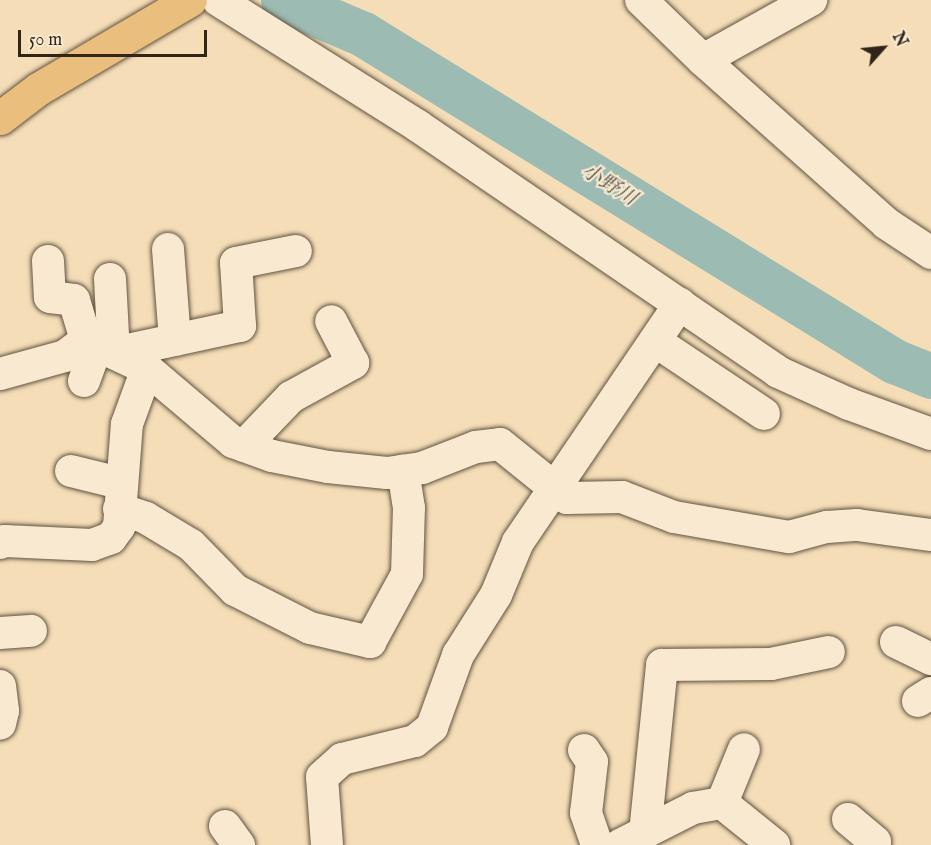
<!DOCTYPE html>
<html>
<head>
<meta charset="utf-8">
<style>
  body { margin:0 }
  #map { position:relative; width:931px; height:845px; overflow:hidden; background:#f4ddb7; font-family:"IM FELL English","Noto Serif JP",serif }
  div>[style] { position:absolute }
  .river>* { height:45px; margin:-22.5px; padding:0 22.5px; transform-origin:22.5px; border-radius:22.5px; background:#9cbbb2 }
  .roads { filter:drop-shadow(0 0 2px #615340) drop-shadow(0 0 2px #615340) }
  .minor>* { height:32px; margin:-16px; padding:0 16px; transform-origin:16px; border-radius:16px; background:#f8e9d0 }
  .major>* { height:33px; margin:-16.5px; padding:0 16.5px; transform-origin:16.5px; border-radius:16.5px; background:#eabe7c }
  span { translate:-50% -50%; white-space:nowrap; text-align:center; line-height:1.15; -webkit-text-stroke:4.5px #f8e9d0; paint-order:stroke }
  .water-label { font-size:20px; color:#505246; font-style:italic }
  .north { position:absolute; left:853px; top:18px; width:60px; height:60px; -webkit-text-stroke:4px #f8e9d0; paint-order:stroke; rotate:63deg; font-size:16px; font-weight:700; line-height:24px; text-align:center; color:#302518 }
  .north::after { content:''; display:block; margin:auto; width:21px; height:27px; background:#302518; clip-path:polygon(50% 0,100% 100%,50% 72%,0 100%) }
  .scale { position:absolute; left:18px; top:30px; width:189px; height:27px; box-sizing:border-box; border:3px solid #302518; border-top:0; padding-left:8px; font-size:18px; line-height:21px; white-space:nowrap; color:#302518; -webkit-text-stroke:4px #f8e9d0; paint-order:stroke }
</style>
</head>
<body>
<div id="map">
  <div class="river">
    <div style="left:283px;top:0;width:87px;rotate:23deg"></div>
    <div style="left:363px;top:34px;width:624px;rotate:31.63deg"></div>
    <div style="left:894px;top:361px;width:40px;rotate:22deg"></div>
  </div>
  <div class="roads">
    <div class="minor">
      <div style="left:218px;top:0;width:236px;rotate:32.2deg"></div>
      <div style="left:418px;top:126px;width:436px;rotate:34.3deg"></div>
      <div style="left:778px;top:372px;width:78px;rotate:24.3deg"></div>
      <div style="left:849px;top:404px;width:87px;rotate:20.1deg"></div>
      <div style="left:641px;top:0;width:86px;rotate:44.1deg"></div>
      <div style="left:703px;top:60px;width:246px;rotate:41.7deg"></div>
      <div style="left:887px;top:224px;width:53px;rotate:33.4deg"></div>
      <div style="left:703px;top:60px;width:124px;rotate:-29.1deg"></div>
      <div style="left:168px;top:249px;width:91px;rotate:85.6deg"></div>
      <div style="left:48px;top:261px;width:36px;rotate:87deg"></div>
      <div style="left:50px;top:297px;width:24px;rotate:7deg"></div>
      <div style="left:74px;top:300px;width:42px;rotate:73.3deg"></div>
      <div style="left:110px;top:279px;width:74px;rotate:86.9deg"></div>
      <div style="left:114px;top:353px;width:129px;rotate:-12.1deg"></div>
      <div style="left:240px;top:326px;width:63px;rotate:-93.6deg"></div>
      <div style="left:236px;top:263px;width:61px;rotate:-11.3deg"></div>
      <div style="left:655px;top:341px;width:131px;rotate:33.8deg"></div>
      <div style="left:0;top:374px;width:67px;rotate:-15.5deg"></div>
      <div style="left:65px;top:356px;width:26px;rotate:-37deg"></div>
      <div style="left:86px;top:340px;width:68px;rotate:25.4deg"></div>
      <div style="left:147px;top:369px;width:113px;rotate:40.3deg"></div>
      <div style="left:233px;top:442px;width:41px;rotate:19.7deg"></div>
      <div style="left:272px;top:456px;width:57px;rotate:11.1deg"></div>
      <div style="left:328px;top:467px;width:59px;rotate:5.8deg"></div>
      <div style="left:387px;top:473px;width:35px;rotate:-8deg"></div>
      <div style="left:422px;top:468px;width:58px;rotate:-21.3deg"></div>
      <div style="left:476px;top:447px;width:24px;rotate:-7deg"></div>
      <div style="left:500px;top:444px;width:86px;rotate:38.9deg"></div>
      <div style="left:567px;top:498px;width:55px;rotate:-1deg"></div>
      <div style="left:622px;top:497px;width:56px;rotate:21deg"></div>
      <div style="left:674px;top:517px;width:117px;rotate:9.9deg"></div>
      <div style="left:789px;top:537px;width:39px;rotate:-15deg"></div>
      <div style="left:827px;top:527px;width:30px;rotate:-4deg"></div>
      <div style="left:857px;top:525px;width:75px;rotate:7.7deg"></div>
      <div style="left:84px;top:381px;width:38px;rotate:-70deg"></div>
      <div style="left:244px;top:446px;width:68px;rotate:-46.2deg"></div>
      <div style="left:291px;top:397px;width:71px;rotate:-28.7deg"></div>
      <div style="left:353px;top:363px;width:47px;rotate:-117.6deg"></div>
      <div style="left:71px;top:471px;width:50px;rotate:13.8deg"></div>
      <div style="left:119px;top:509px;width:28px;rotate:18deg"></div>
      <div style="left:146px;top:518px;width:52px;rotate:31deg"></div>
      <div style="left:191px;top:545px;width:63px;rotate:45.6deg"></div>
      <div style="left:235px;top:590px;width:84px;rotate:26.9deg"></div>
      <div style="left:310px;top:628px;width:62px;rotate:13.1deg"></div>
      <div style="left:370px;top:642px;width:77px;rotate:-61.4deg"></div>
      <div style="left:407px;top:574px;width:66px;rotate:-88.3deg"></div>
      <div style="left:409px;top:508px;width:38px;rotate:-99deg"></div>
      <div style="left:0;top:543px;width:5px;rotate:-22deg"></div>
      <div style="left:5px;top:541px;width:87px;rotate:2.6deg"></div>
      <div style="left:92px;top:545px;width:20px;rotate:-20deg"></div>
      <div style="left:111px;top:538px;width:14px;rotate:-54deg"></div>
      <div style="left:119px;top:527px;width:103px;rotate:-85.6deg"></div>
      <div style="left:127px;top:424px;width:59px;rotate:-70deg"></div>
      <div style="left:0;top:633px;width:31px;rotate:-4deg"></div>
      <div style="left:896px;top:642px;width:39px;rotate:26deg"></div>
      <div style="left:0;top:686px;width:25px;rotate:83deg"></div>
      <div style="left:3px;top:711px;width:13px;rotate:103deg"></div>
      <div style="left:918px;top:701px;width:15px;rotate:-32deg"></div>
      <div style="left:584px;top:750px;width:14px;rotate:56deg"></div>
      <div style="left:592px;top:762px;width:51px;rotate:96.7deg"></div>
      <div style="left:586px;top:813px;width:34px;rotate:71deg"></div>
      <div style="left:722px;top:803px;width:58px;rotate:-67.8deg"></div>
      <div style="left:848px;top:819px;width:35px;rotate:40deg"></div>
      <div style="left:875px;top:842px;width:3px;rotate:108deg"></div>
      <div style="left:225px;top:826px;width:24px;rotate:54deg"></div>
      <div style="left:645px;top:833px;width:169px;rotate:-84.2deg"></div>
      <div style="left:662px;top:665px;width:109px;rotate:-0.5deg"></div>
      <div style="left:771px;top:664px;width:59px;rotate:-11.7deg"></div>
      <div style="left:327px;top:845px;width:68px;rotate:-94.2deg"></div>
      <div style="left:322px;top:777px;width:27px;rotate:-42deg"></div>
      <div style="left:342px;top:759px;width:75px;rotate:-13.9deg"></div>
      <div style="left:415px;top:741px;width:22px;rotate:-39deg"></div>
      <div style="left:432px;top:727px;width:77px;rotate:-70.1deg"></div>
      <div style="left:458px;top:655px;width:71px;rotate:-57.7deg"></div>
      <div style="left:496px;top:595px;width:57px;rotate:-67.5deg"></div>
      <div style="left:518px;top:542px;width:288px;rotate:-55.8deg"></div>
      <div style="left:620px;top:845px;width:82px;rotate:-26.9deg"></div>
      <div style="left:693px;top:808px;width:29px;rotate:-10deg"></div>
      <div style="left:722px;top:803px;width:67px;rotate:38.9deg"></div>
    </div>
    <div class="major">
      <div style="left:0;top:118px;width:48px;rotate:-37.3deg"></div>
      <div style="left:38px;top:89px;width:176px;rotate:-30.4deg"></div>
    </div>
  </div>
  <div class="water-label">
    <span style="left:609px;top:185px;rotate:32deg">小野川</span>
  </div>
  <div class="north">N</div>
  <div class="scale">50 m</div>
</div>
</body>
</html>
